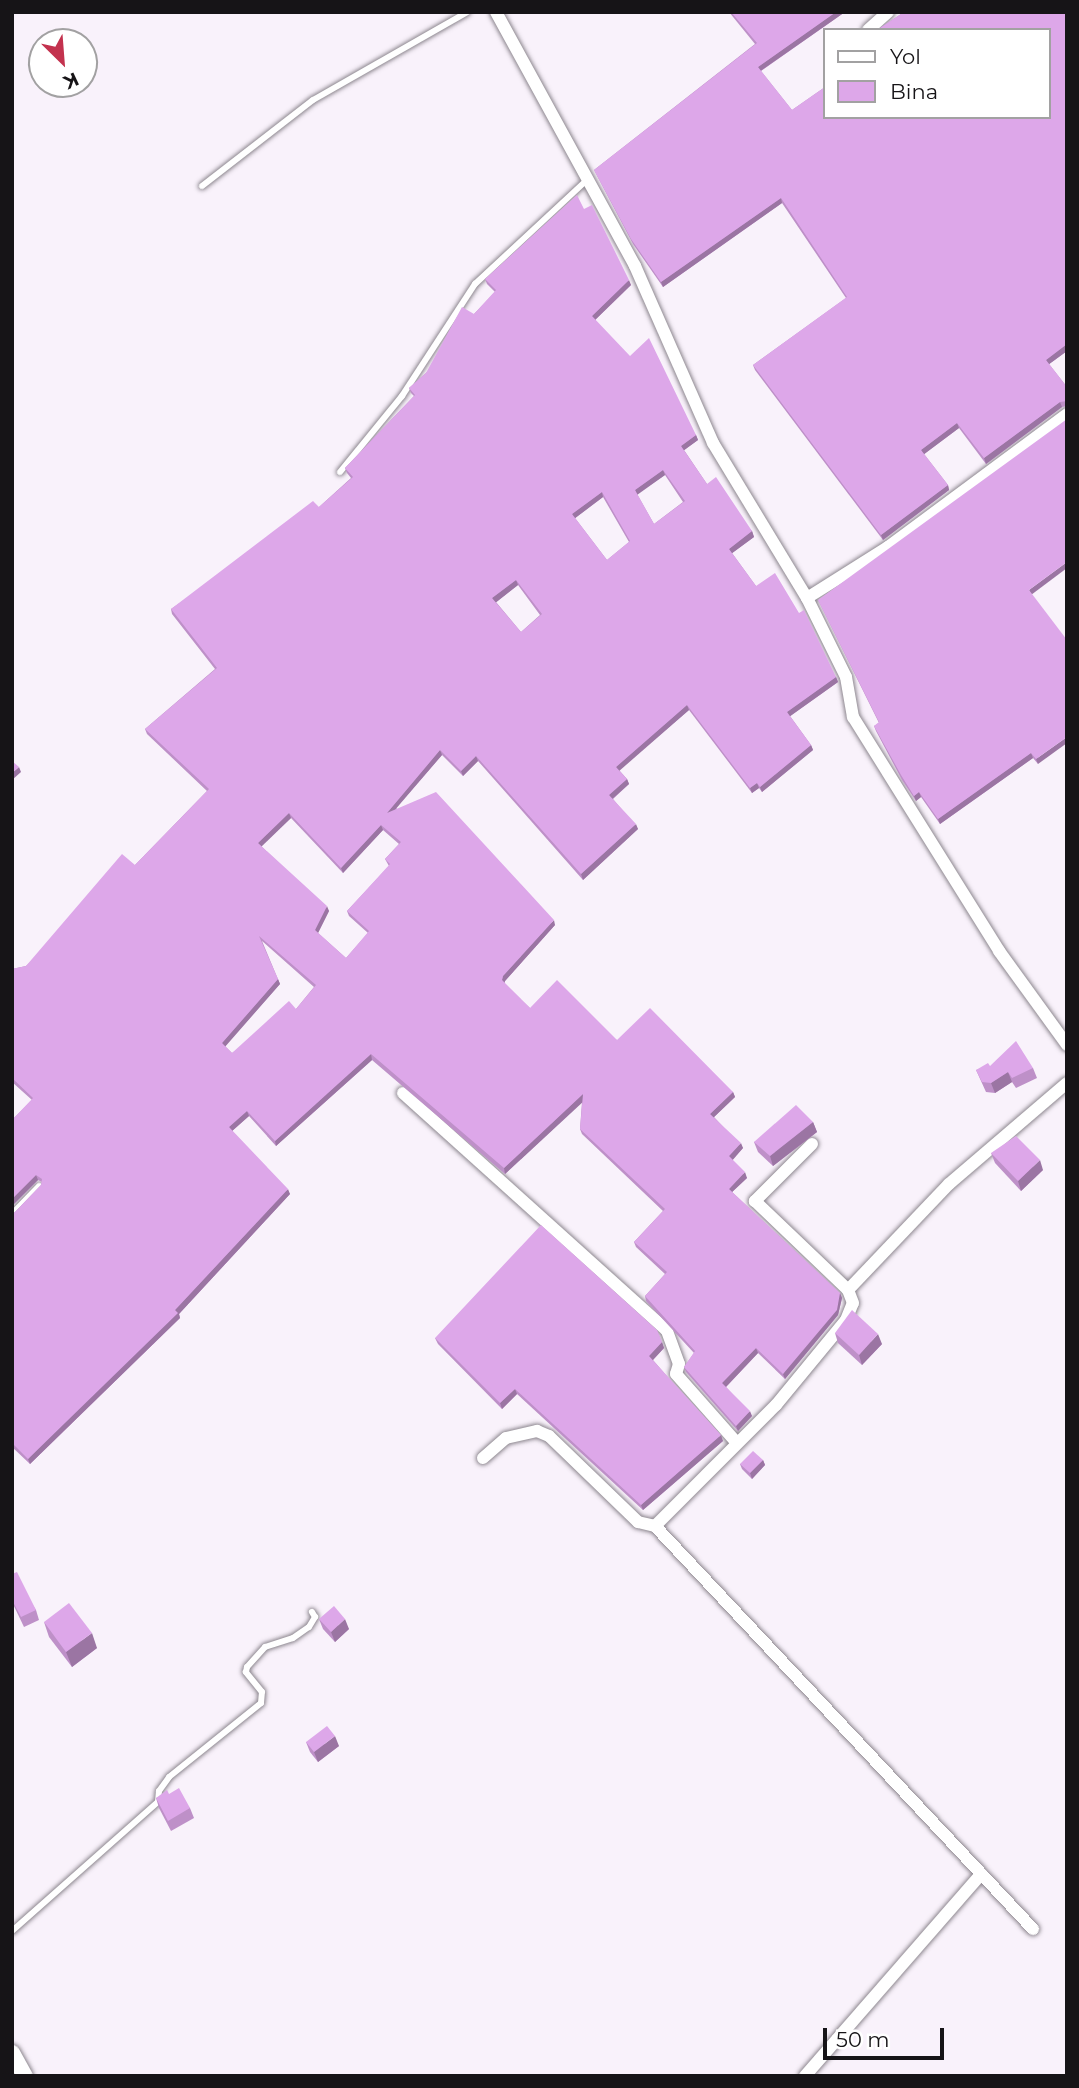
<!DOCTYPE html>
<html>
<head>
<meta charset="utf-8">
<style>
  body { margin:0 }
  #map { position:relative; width:1079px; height:2088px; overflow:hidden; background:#f9f2fb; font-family:Montserrat,sans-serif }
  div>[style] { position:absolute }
  .roads { filter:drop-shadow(0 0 2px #8d878f) drop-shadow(0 0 2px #8d878f) }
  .service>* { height:6px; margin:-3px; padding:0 3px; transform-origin:3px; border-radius:3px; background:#fff }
  .minor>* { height:12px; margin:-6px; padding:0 6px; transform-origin:6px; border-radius:6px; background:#fff }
  .tertiary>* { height:16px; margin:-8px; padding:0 8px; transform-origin:8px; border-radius:8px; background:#fff }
  .wall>* { inset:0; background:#be90c8 }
  .shaded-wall>* { inset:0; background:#9b75a3 }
  .building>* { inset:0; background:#dda7e9 }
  span { translate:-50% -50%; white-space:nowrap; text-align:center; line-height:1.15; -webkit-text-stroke:5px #fff; paint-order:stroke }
  .frame { position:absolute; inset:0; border:14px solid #161417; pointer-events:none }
  .legend { position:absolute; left:823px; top:28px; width:228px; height:91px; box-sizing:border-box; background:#fff; border:2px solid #a2a1a2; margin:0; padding:9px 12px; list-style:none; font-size:21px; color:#161417 }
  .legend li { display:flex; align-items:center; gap:14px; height:35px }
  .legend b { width:35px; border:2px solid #a2a1a2 }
  .north { position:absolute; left:28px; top:28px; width:70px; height:70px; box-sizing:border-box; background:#fff; border:2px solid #a2a1a2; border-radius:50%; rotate:155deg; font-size:19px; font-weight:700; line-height:28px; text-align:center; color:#161417 }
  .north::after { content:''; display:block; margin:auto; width:24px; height:32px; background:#c3324e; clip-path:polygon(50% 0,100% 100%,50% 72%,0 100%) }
  .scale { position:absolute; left:823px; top:2028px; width:121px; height:32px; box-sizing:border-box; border:4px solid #161417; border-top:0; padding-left:9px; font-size:21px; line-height:24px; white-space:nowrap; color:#161417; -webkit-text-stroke:5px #fff; paint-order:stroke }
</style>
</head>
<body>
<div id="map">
  <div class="roads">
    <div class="service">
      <div style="left:202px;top:186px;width:140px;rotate:-37.8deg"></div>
      <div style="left:313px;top:100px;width:177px;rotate:-29.7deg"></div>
      <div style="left:340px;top:472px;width:98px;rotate:-50.8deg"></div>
      <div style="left:402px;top:396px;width:134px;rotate:-56.9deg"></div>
      <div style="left:475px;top:284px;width:154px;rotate:-42.9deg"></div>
      <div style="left:12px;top:1214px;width:39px;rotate:-46deg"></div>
      <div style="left:12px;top:1931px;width:195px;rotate:-41.5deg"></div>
      <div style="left:158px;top:1802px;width:11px;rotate:-85deg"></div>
      <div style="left:159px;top:1791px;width:17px;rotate:-54deg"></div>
      <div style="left:169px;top:1777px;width:118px;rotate:-38.8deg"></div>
      <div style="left:261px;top:1703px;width:11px;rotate:-85deg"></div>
      <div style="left:262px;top:1692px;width:26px;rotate:-129deg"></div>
      <div style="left:246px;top:1672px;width:5px;rotate:-79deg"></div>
      <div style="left:247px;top:1667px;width:27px;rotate:-48deg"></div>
      <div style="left:265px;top:1647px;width:29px;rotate:-18deg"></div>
      <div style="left:293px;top:1638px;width:19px;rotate:-35deg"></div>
      <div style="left:309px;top:1627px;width:12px;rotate:-59deg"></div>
      <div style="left:315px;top:1617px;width:6px;rotate:-121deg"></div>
    </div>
    <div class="minor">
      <div style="left:496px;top:12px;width:290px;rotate:61.3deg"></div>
      <div style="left:635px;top:266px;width:193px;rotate:66.2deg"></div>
      <div style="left:713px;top:443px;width:181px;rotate:58.8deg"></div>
      <div style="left:807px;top:598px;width:88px;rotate:63.7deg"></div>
      <div style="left:846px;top:677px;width:41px;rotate:80.1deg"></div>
      <div style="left:853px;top:717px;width:276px;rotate:58deg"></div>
      <div style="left:999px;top:951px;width:116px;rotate:54.1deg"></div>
      <div style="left:868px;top:30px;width:27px;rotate:-42deg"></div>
      <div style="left:807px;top:598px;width:96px;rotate:-32.2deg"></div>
      <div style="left:888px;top:547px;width:223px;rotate:-36.6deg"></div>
      <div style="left:403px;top:1093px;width:355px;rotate:42deg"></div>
      <div style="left:667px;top:1331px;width:35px;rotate:70deg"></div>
      <div style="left:679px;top:1364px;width:10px;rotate:107deg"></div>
      <div style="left:676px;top:1374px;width:92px;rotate:48.5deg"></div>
      <div style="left:812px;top:1144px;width:81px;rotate:135deg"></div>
      <div style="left:755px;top:1201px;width:129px;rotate:43.7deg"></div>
      <div style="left:483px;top:1458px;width:30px;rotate:-41deg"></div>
      <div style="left:506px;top:1438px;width:32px;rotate:-13deg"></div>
      <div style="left:537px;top:1431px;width:13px;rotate:23deg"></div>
      <div style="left:549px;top:1436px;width:124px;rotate:44deg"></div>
      <div style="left:638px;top:1522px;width:17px;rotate:13deg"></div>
      <div style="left:1033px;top:1929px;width:553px;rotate:-133.17deg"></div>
      <div style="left:655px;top:1526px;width:171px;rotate:-45deg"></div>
      <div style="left:776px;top:1405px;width:110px;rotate:-50.5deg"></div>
      <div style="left:846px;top:1320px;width:18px;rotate:-68deg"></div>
      <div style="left:853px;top:1303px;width:14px;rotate:-111deg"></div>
      <div style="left:848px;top:1290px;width:146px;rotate:-46.4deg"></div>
      <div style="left:949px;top:1184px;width:155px;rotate:-40.6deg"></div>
      <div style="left:805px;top:2076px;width:268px;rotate:-48.9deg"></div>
    </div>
    <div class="tertiary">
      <div style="left:12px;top:2053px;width:26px;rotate:61deg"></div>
    </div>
  </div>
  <div class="wall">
    <div style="clip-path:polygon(729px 12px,845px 12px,761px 71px,792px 110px,825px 87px,825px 117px,1049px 117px,1049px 30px,877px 30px,904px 12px,937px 12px,938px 14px,940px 12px,1067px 12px,1067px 351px,1049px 364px,1067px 387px,1067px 406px,1062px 407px,986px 464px,959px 428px,924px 454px,948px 485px,949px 490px,883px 540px,755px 370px,753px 365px,846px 298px,782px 203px,663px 287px,633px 244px,594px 170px,755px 44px)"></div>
    <div style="clip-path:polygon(evenodd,584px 209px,631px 285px,595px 320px,696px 435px,698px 440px,684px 450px,707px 484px,752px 531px,754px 537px,732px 553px,756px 586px,836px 677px,838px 682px,790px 716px,811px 745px,813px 750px,762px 792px,759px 788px,752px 793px,689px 710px,619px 770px,627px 779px,629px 784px,613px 799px,638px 829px,583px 880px,478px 761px,463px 776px,442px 755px,396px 808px,555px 925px,505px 981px,504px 983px,530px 1008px,617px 1040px,733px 1092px,735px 1097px,714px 1117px,743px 1148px,732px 1160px,747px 1178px,732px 1192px,840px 1293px,842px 1298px,838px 1315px,785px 1379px,758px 1353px,726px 1387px,752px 1416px,738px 1431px,686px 1372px,684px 1367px,694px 1353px,646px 1301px,645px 1296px,665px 1274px,636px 1247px,634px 1242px,663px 1211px,582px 1134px,580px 1129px,582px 1102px,505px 1174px,372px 1060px,276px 1146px,249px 1116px,232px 1131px,290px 1194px,179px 1314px,180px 1318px,30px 1464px,12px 1447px,12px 1213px,14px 1213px,41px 1185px,42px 1182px,38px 1180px,12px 1206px,12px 1120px,32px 1100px,12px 1082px,12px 969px,26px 966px,135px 865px,207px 791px,147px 734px,145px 729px,215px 669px,172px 614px,171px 609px,319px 507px,351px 478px,347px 473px,345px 468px,414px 396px,411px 393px,409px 388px,426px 373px,474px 314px,495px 292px,487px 284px,485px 279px,584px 209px,665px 475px,683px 502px,654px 524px,637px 494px,665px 475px,584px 209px,603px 497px,629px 542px,607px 560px,575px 518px,603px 497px,584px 209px,518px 585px,540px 615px,521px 632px,496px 602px,518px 585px,584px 209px,291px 818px,343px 873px,383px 830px,399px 844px,385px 859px,389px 866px,347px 911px,349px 916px,368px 933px,346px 958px,318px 933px,329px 911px,261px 846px,291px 818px,584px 209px,262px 941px,314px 987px,296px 1009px,232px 1053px,225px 1046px,280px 984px,262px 941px)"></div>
    <div style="clip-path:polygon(1032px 594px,1038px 764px,1033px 758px,940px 824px,921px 797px,916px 801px,902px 780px,876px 731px,874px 726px,879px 723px,818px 600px)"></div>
    <div style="clip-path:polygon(990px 1066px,1033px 1068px,1037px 1078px,1016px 1088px,1012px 1082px,995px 1093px,986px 1092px,976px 1070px)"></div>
    <div style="clip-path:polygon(813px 1122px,817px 1132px,773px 1166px,758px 1152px,754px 1142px)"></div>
    <div style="clip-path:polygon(991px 1153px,1043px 1170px,1021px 1191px,995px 1163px)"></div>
    <div style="clip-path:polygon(657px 1330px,664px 1348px,653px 1360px,723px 1441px,643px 1510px,517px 1394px,502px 1409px,438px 1344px,435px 1338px)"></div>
    <div style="clip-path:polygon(835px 1333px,882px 1344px,862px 1365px,838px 1343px)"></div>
    <div style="clip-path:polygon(763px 1460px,765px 1465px,752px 1479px,742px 1469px,740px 1464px)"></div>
    <div style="clip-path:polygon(12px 1574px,36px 1610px,39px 1620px,24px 1627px,12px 1602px)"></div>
    <div style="clip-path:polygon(319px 1619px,349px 1629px,335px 1642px,323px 1629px)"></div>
    <div style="clip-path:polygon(44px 1622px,97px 1648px,72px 1667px,49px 1637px)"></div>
    <div style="clip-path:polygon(306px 1742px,339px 1746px,318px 1762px,310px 1752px)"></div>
    <div style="clip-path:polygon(169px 1794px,190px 1808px,194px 1818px,171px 1831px,159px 1808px,156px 1798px)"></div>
  </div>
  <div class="shaded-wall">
    <div style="clip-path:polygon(836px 12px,845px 12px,759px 72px,758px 67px)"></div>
    <div style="clip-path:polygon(781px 198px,782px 203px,663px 287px,661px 282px)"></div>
    <div style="clip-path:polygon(629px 280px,631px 285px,593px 322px,592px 316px)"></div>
    <div style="clip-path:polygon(1067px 344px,1067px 351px,1048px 365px,1046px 360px)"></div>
    <div style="clip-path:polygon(1060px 402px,1062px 407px,986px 464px,984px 458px)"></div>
    <div style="clip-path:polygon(957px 423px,959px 428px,923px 455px,921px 450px)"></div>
    <div style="clip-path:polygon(696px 435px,698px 440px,683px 451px,681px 446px)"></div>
    <div style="clip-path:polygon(663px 470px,665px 475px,637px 495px,635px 490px)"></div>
    <div style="clip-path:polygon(948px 485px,949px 490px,883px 540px,881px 535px)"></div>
    <div style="clip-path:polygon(602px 492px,603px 497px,574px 519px,572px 514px)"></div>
    <div style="clip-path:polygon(752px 531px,754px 537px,731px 554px,729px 549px)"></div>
    <div style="clip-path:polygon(1067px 562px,1067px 568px,1031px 595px,1029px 590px)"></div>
    <div style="clip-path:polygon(516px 580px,518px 585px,494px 604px,492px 598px)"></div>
    <div style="clip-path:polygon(836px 677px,838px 682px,789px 717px,787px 712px)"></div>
    <div style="clip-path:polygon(687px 705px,689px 710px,618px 772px,616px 767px)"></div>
    <div style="clip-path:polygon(1067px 737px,1067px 743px,1038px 764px,1036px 759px)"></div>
    <div style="clip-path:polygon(811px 745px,813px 750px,762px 792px,760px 787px)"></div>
    <div style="clip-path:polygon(440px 750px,442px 755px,388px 818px,387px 813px)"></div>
    <div style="clip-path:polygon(1031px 753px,1033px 758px,940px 824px,938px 819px)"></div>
    <div style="clip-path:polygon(476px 756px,478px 761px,463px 776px,461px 771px)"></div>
    <div style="clip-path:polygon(19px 767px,21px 772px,12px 780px,12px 773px)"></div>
    <div style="clip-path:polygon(627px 779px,629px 784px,611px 800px,609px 795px)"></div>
    <div style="clip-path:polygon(757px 783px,759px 788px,752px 793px,750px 788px)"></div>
    <div style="clip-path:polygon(919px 792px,921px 797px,916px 801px,914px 796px)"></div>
    <div style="clip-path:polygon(289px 813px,291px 818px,260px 848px,258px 843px)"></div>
    <div style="clip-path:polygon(636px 824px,638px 829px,583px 880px,581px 874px)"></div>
    <div style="clip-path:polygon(381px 825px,383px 830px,343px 873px,341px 868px)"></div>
    <div style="clip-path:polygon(327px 906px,329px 911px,317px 935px,315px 930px)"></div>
    <div style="clip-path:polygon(554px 920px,555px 925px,505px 981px,504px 985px,502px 980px,503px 976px)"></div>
    <div style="clip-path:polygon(278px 979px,280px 984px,224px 1048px,222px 1043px)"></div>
    <div style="clip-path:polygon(371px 1054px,372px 1060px,276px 1146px,275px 1141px)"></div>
    <div style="clip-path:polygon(1008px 1072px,1012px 1082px,995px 1093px,991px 1083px)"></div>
    <div style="clip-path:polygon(733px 1092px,735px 1097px,712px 1119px,710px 1114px)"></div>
    <div style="clip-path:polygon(583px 1094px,585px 1100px,505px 1174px,504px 1168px)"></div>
    <div style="clip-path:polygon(247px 1111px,249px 1116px,231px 1132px,229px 1127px)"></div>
    <div style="clip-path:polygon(813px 1122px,817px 1132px,773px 1166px,770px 1156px)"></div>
    <div style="clip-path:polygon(741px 1143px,743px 1148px,731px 1162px,729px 1156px)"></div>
    <div style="clip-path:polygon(1040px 1160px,1043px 1170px,1021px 1191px,1018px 1181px)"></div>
    <div style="clip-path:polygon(745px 1172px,747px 1178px,730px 1194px,729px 1189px)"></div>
    <div style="clip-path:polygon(36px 1175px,38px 1180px,12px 1206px,12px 1199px)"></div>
    <div style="clip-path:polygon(288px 1189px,290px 1194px,179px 1314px,180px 1318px,30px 1464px,28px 1459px,175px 1310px)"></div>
    <div style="clip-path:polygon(840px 1293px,842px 1298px,838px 1315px,785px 1379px,783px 1374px)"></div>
    <div style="clip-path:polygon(878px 1334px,882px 1344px,862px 1365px,859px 1355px)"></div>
    <div style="clip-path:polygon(662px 1342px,664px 1348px,651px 1362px,649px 1356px)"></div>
    <div style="clip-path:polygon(756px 1348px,758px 1353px,724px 1389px,722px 1383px)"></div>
    <div style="clip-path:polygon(515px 1389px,517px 1394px,502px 1409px,500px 1403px)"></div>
    <div style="clip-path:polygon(750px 1411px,752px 1416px,738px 1431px,736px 1426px)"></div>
    <div style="clip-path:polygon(721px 1435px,723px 1441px,643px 1510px,641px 1505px)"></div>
    <div style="clip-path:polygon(763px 1460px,765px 1465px,752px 1479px,750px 1473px)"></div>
    <div style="clip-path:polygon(345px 1619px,349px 1629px,335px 1642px,331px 1632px)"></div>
    <div style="clip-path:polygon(92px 1633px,97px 1648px,72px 1667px,66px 1652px)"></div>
    <div style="clip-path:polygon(335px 1736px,339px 1746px,318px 1762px,314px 1752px)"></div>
  </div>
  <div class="building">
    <div style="clip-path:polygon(731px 12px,836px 12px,758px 67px,792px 110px,825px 87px,825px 117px,1049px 117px,1049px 30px,877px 30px,904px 12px,937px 12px,938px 14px,940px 12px,1067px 12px,1067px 344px,1046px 360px,1067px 387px,1067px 401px,1060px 402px,984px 458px,957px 423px,921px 450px,948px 485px,881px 535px,753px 365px,847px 297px,781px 198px,661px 282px,631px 239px,594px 170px,757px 43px)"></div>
    <div style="clip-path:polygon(evenodd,577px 195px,584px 209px,592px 205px,629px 280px,592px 316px,630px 356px,649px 338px,696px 435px,681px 446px,707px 484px,716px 477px,752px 531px,729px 549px,756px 586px,775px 573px,799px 613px,804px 610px,836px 677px,787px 712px,811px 745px,760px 787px,757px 783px,750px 788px,687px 705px,616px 767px,627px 779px,609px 795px,636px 824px,581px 874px,476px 756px,461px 771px,440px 750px,387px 813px,436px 792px,554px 920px,503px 976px,502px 980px,530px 1008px,557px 980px,617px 1040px,650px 1008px,733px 1092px,710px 1114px,741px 1143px,729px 1156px,745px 1172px,729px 1189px,840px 1293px,837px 1310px,783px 1374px,756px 1348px,722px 1383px,750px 1411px,736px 1426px,684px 1367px,695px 1351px,645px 1296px,667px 1272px,634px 1242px,665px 1209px,580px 1129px,583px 1094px,504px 1168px,371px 1054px,275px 1141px,247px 1111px,229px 1127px,288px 1189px,175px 1310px,178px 1313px,28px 1459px,12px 1443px,12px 1213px,14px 1213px,41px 1185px,42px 1179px,36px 1175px,12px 1199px,12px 1120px,33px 1098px,12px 1078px,12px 969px,26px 966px,122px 854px,135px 865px,209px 789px,145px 729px,217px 668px,171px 609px,313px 501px,319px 507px,353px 477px,345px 468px,415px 395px,409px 388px,426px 373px,462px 307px,474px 314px,496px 290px,485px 279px,577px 195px,663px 470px,685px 501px,654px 524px,635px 490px,663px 470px,577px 195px,602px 492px,630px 541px,607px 560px,572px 514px,602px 492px,577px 195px,516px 580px,542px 614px,521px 632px,492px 598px,516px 580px,577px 195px,289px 813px,341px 868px,381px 825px,401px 842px,385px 859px,390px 864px,347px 911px,369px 931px,346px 958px,315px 930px,327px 906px,258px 843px,289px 813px,577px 195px,259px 936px,316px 985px,296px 1009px,289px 1001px,232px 1053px,222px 1043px,278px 979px,259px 936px)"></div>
    <div style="clip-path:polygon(1067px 419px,1067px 562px,1029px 590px,1067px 640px,1067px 737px,1036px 759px,1031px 753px,938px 819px,919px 792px,914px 796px,901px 775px,874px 726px,879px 722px,818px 600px)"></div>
    <div style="clip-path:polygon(12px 761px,19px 767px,12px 773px)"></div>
    <div style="clip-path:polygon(1016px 1041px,1033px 1068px,1012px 1078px,1008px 1072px,991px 1083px,982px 1082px,976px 1070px,988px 1063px,990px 1066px)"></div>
    <div style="clip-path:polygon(796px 1105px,813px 1122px,770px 1156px,754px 1142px)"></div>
    <div style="clip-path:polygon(1016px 1136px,1040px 1160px,1018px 1181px,991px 1153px)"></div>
    <div style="clip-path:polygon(541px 1225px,657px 1330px,662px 1342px,649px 1356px,721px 1435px,641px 1505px,515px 1389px,500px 1403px,435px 1338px)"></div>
    <div style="clip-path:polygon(852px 1310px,878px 1334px,859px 1355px,835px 1333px)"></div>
    <div style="clip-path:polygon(753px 1451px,763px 1460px,750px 1473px,740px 1464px)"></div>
    <div style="clip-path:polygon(17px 1572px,36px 1610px,21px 1617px,12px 1600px,12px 1574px)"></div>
    <div style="clip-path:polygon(69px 1603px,92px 1633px,66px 1652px,44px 1622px)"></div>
    <div style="clip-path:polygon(334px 1606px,345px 1619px,331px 1632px,319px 1619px)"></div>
    <div style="clip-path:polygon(327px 1726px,335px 1736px,314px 1752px,306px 1742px)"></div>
    <div style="clip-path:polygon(179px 1788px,190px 1808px,168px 1821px,156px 1798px,167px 1790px,169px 1794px)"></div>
  </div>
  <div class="frame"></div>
  <ul class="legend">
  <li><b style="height:9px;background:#fff"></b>Yol</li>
  <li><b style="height:19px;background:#dda7e9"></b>Bina</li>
  </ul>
  <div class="north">K</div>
  <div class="scale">50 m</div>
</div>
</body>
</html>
